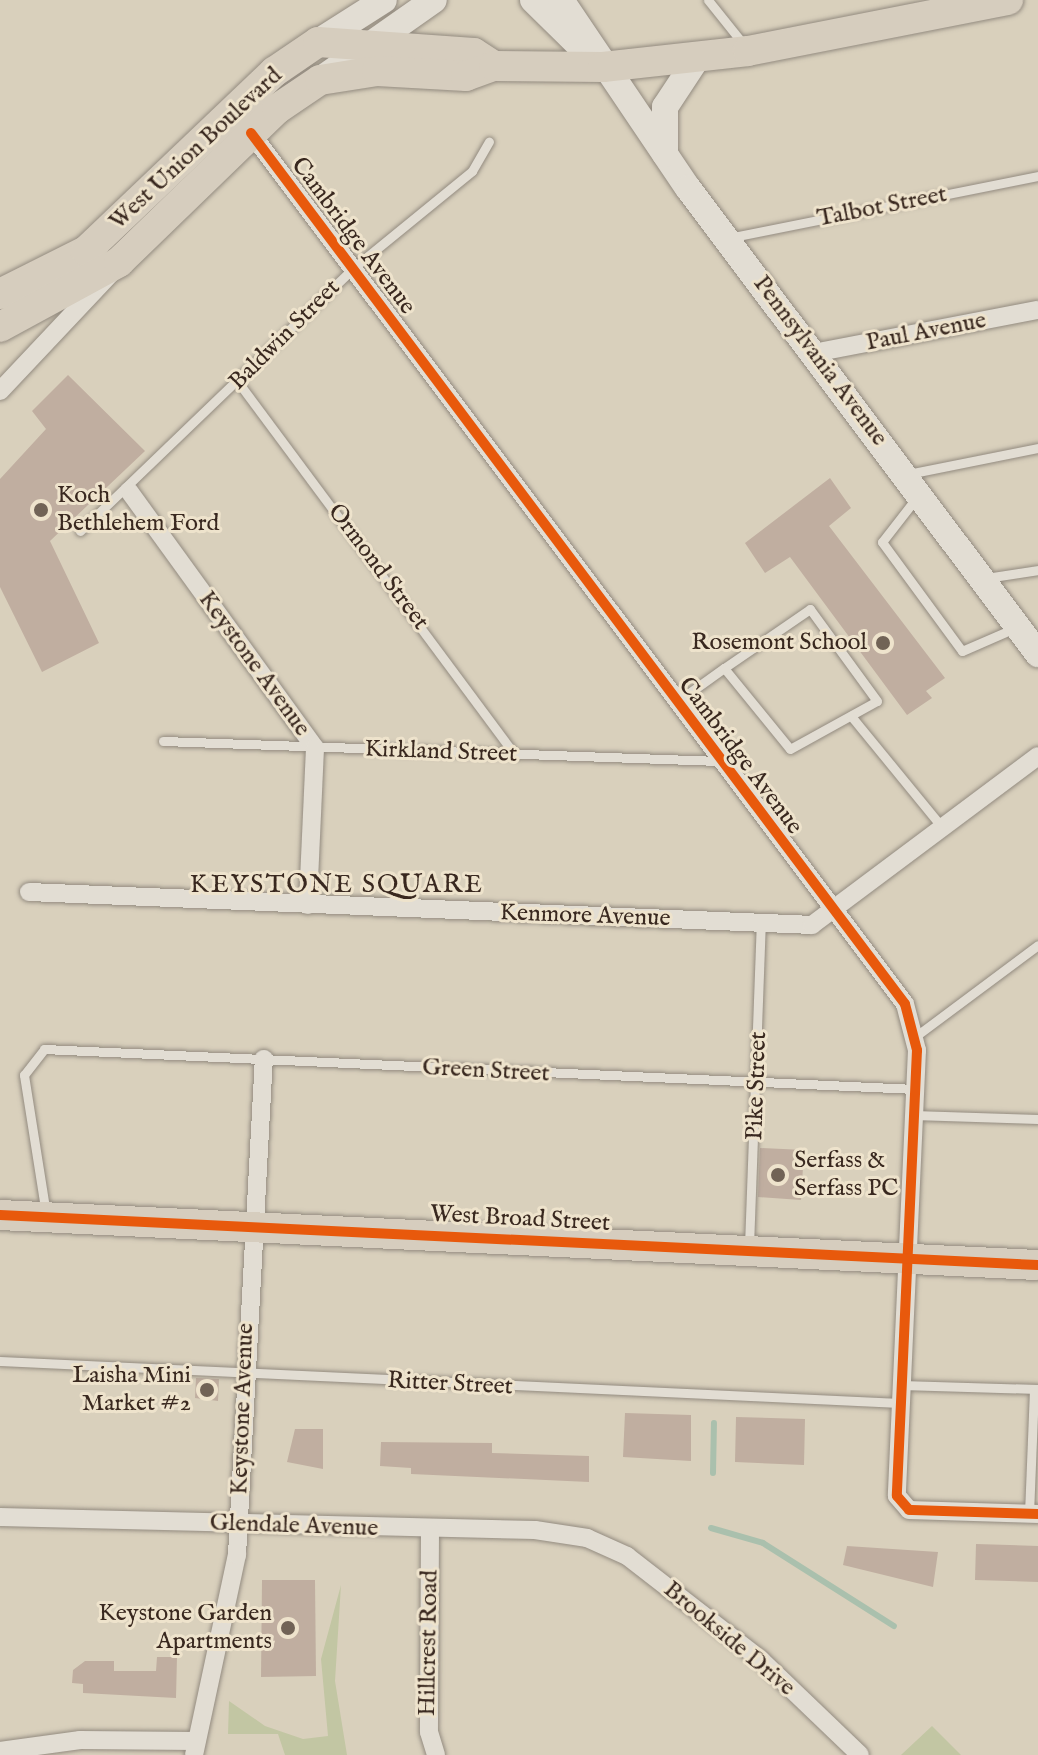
<!DOCTYPE html>
<html>
<head>
<meta charset="utf-8">
<style>
  body { margin:0 }
  #map { position:relative; width:1038px; height:1755px; overflow:hidden; background:#d9d0bc; font-family:"IM FELL English",serif }
  div>[style] { position:absolute }
  .green>* { inset:0; background:#c2c6a3 }
  .stream>* { height:6px; margin:-3px; padding:0 3px; transform-origin:3px; border-radius:3px; background:#aac0ad }
  .building>* { inset:0; background:#c0aea0 }
  .roads { filter:drop-shadow(0 0 2px #938b80) drop-shadow(0 0 2px #938b80) }
  .lane>* { height:9px; margin:-4.5px; padding:0 4.5px; transform-origin:4.5px; border-radius:4.5px; background:#e2ddd3 }
  .street>* { height:18px; margin:-9px; padding:0 9px; transform-origin:9px; border-radius:9px; background:#e2ddd3 }
  .secondary>* { height:26px; margin:-13px; padding:0 13px; transform-origin:13px; border-radius:13px; background:#e2ddd3 }
  .primary>* { height:30px; margin:-15px; padding:0 15px; transform-origin:15px; border-radius:15px; background:#d6cdbe }
  .cycleway>* { height:10px; margin:-5px; padding:0 5px; transform-origin:5px; border-radius:5px; background:#e8590c }
  .dots>* { width:22px; height:22px; translate:-50% -50%; box-sizing:border-box; border:4px solid #eee3cc; border-radius:50% }
  span { translate:-50% -50%; white-space:nowrap; text-align:center; line-height:1.15; -webkit-text-stroke:6px #eee3cc; paint-order:stroke }
  .street-label { font-size:24px; color:#39281f }
  .poi-label { font-size:24px; color:#39281f }
  .left { translate:0 -50%; text-align:left }
  .right { translate:-100% -50%; text-align:right }
  .neighbourhood-label { font-size:26px; color:#39281f; letter-spacing:2px }
</style>
</head>
<body>
<div id="map">
  <div class="green">
    <div style="clip-path:polygon(341px 1585px,335px 1681px,347px 1755px,285px 1755px,278px 1734px,228px 1734px,229px 1701px,265px 1726px,303px 1739px,328px 1736px,321px 1659px)"></div>
    <div style="clip-path:polygon(932px 1726px,961px 1755px,901px 1755px)"></div>
  </div>
  <div class="stream">
    <div style="left:713px;top:1473px;width:50px;rotate:-88.9deg"></div>
    <div style="left:711px;top:1528px;width:54px;rotate:16.1deg"></div>
    <div style="left:763px;top:1543px;width:155px;rotate:32.4deg"></div>
  </div>
  <div class="building">
    <div style="clip-path:polygon(68px 375px,145px 451px,50px 541px,99px 643px,42px 672px,0 587px,0 479px,46px 429px,32px 411px)"></div>
    <div style="clip-path:polygon(830px 478px,851px 508px,829px 526px,945px 678px,926px 691px,932px 698px,907px 715px,790px 557px,765px 573px,745px 543px)"></div>
    <div style="clip-path:polygon(760px 1148px,804px 1150px,801px 1200px,758px 1197px)"></div>
    <div style="clip-path:polygon(196px 1378px,219px 1379px,218px 1401px,195px 1398px)"></div>
    <div style="clip-path:polygon(625px 1413px,691px 1415px,691px 1461px,623px 1457px)"></div>
    <div style="clip-path:polygon(736px 1417px,805px 1419px,804px 1465px,735px 1462px)"></div>
    <div style="clip-path:polygon(295px 1429px,323px 1429px,323px 1469px,287px 1462px)"></div>
    <div style="clip-path:polygon(381px 1442px,492px 1443px,492px 1453px,589px 1456px,589px 1482px,411px 1474px,411px 1468px,380px 1466px)"></div>
    <div style="clip-path:polygon(976px 1544px,1038px 1546px,1038px 1582px,975px 1580px)"></div>
    <div style="clip-path:polygon(847px 1546px,938px 1552px,933px 1587px,843px 1565px)"></div>
    <div style="clip-path:polygon(262px 1580px,315px 1580px,316px 1676px,261px 1677px)"></div>
    <div style="clip-path:polygon(157px 1657px,177px 1657px,176px 1698px,83px 1693px,83px 1684px,72px 1683px,73px 1670px,85px 1661px,114px 1661px,114px 1671px,156px 1671px)"></div>
  </div>
  <div class="roads">
    <div class="lane">
      <div style="left:708px;top:0;width:58px;rotate:51.3deg"></div>
      <div style="left:728px;top:238px;width:316px;rotate:-11.3deg"></div>
      <div style="left:238px;top:382px;width:465px;rotate:53.4deg"></div>
      <div style="left:908px;top:474px;width:133px;rotate:-11.3deg"></div>
      <div style="left:917px;top:497px;width:57px;rotate:127.9deg"></div>
      <div style="left:882px;top:542px;width:135px;rotate:53.7deg"></div>
      <div style="left:962px;top:651px;width:58px;rotate:-23.5deg"></div>
      <div style="left:80px;top:531px;width:378px;rotate:-43.9deg"></div>
      <div style="left:352px;top:269px;width:155px;rotate:-39.2deg"></div>
      <div style="left:472px;top:171px;width:34px;rotate:-60deg"></div>
      <div style="left:986px;top:578px;width:53px;rotate:-8.7deg"></div>
      <div style="left:678px;top:701px;width:57px;rotate:-35.7deg"></div>
      <div style="left:724px;top:668px;width:104px;rotate:50.8deg"></div>
      <div style="left:790px;top:749px;width:99px;rotate:-28.9deg"></div>
      <div style="left:877px;top:701px;width:114px;rotate:-126.1deg"></div>
      <div style="left:810px;top:609px;width:104px;rotate:145.5deg"></div>
      <div style="left:851px;top:716px;width:144px;rotate:50.7deg"></div>
      <div style="left:163px;top:741px;width:557px;rotate:2.06deg"></div>
      <div style="left:916px;top:1036px;width:152px;rotate:-36.7deg"></div>
      <div style="left:913px;top:1115px;width:125px;rotate:1.8deg"></div>
      <div style="left:46px;top:1214px;width:141px;rotate:-99deg"></div>
      <div style="left:24px;top:1075px;width:33px;rotate:-52deg"></div>
      <div style="left:44px;top:1049px;width:872px;rotate:2.63deg"></div>
      <div style="left:749px;top:1246px;width:323px;rotate:-87.9deg"></div>
      <div style="left:0;top:1361px;width:901px;rotate:2.67deg"></div>
      <div style="left:901px;top:1385px;width:137px;rotate:1.7deg"></div>
      <div style="left:1029px;top:1514px;width:125px;rotate:-87.7deg"></div>
    </div>
    <div class="street">
      <div style="left:251px;top:133px;width:1089px;rotate:53.1deg"></div>
      <div style="left:905px;top:1004px;width:48px;rotate:75.4deg"></div>
      <div style="left:917px;top:1050px;width:446px;rotate:92.6deg"></div>
      <div style="left:897px;top:1496px;width:18px;rotate:49deg"></div>
      <div style="left:909px;top:1510px;width:129px;rotate:1.8deg"></div>
      <div style="left:814px;top:353px;width:228px;rotate:-10.9deg"></div>
      <div style="left:0;top:391px;width:169px;rotate:-46.7deg"></div>
      <div style="left:129px;top:491px;width:317px;rotate:54.1deg"></div>
      <div style="left:315px;top:748px;width:157px;rotate:92.6deg"></div>
      <div style="left:29px;top:892px;width:784px;rotate:2.41deg"></div>
      <div style="left:812px;top:925px;width:282px;rotate:-36.8deg"></div>
      <div style="left:0;top:1517px;width:535px;rotate:1.39deg"></div>
      <div style="left:535px;top:1530px;width:53px;rotate:8.7deg"></div>
      <div style="left:587px;top:1538px;width:44px;rotate:24.2deg"></div>
      <div style="left:627px;top:1556px;width:170px;rotate:37.8deg"></div>
      <div style="left:761px;top:1660px;width:137px;rotate:43.8deg"></div>
      <div style="left:430px;top:1530px;width:202px;rotate:90.3deg"></div>
      <div style="left:429px;top:1732px;width:24px;rotate:73deg"></div>
      <div style="left:0;top:1751px;width:81px;rotate:-7.8deg"></div>
      <div style="left:80px;top:1740px;width:115px;rotate:0.5deg"></div>
      <div style="left:194px;top:1755px;width:205px;rotate:-77.9deg"></div>
      <div style="left:237px;top:1555px;width:497px;rotate:-86.9deg"></div>
    </div>
    <div class="secondary">
      <div style="left:533px;top:0;width:86px;rotate:44.5deg"></div>
      <div style="left:561px;top:0;width:227px;rotate:56deg"></div>
      <div style="left:688px;top:188px;width:583px;rotate:53.09deg"></div>
      <div style="left:318px;top:42px;width:78px;rotate:-32.5deg"></div>
      <div style="left:320px;top:80px;width:139px;rotate:-35.1deg"></div>
      <div style="left:665px;top:154px;width:47px;rotate:-90deg"></div>
      <div style="left:665px;top:107px;width:60px;rotate:-56.6deg"></div>
    </div>
    <div class="primary">
      <div style="left:0;top:294px;width:96px;rotate:-26.6deg"></div>
      <div style="left:86px;top:251px;width:260px;rotate:-43.6deg"></div>
      <div style="left:274px;top:72px;width:53px;rotate:-34.3deg"></div>
      <div style="left:318px;top:42px;width:156px;rotate:4deg"></div>
      <div style="left:474px;top:53px;width:24px;rotate:33deg"></div>
      <div style="left:0;top:327px;width:136px;rotate:-28.6deg"></div>
      <div style="left:119px;top:262px;width:220px;rotate:-44.1deg"></div>
      <div style="left:277px;top:109px;width:52px;rotate:-34deg"></div>
      <div style="left:320px;top:80px;width:58px;rotate:-9deg"></div>
      <div style="left:377px;top:71px;width:89px;rotate:3.2deg"></div>
      <div style="left:466px;top:76px;width:30px;rotate:-20deg"></div>
      <div style="left:494px;top:66px;width:109px;rotate:0.5deg"></div>
      <div style="left:603px;top:67px;width:146px;rotate:-6.3deg"></div>
      <div style="left:748px;top:51px;width:265px;rotate:-11.1deg"></div>
      <div style="left:0;top:1215px;width:1039px;rotate:2.76deg"></div>
    </div>
  </div>
  <div class="cycleway">
    <div style="left:251px;top:133px;width:1089px;rotate:53.1deg"></div>
    <div style="left:905px;top:1004px;width:48px;rotate:75.4deg"></div>
    <div style="left:917px;top:1050px;width:446px;rotate:92.6deg"></div>
    <div style="left:897px;top:1496px;width:18px;rotate:49deg"></div>
    <div style="left:909px;top:1510px;width:129px;rotate:1.8deg"></div>
    <div style="left:0;top:1215px;width:1039px;rotate:2.76deg"></div>
  </div>
  <div class="dots">
    <div style="left:41px;top:510px;background:#716356"></div>
    <div style="left:883px;top:643px;background:#716356"></div>
    <div style="left:778px;top:1175px;background:#716356"></div>
    <div style="left:207px;top:1390px;background:#716356"></div>
    <div style="left:288px;top:1628px;background:#716356"></div>
  </div>
  <div class="street-label">
    <span style="left:196px;top:149px;rotate:-43deg">West Union Boulevard</span>
    <span style="left:882px;top:207px;rotate:-11deg">Talbot Street</span>
    <span style="left:353px;top:236px;rotate:53deg">Cambridge Avenue</span>
    <span style="left:926px;top:332px;rotate:-11deg">Paul Avenue</span>
    <span style="left:285px;top:335px;rotate:-45deg">Baldwin Street</span>
    <span style="left:820px;top:361px;rotate:53deg">Pennsylvania Avenue</span>
    <span style="left:378px;top:567px;rotate:53deg">Ormond Street</span>
    <span style="left:254px;top:664px;rotate:54deg">Keystone Avenue</span>
    <span style="left:441px;top:752px;rotate:2deg">Kirkland Street</span>
    <span style="left:740px;top:756px;rotate:53deg">Cambridge Avenue</span>
    <span style="left:585px;top:916px;rotate:2deg">Kenmore Avenue</span>
    <span style="left:486px;top:1071px;rotate:3deg">Green Street</span>
    <span style="left:757px;top:1086px;rotate:-88deg">Pike Street</span>
    <span style="left:520px;top:1219px;rotate:3deg">West Broad Street</span>
    <span style="left:450px;top:1384px;rotate:3deg">Ritter Street</span>
    <span style="left:243px;top:1409px;rotate:-88deg">Keystone Avenue</span>
    <span style="left:294px;top:1526px;rotate:2deg">Glendale Avenue</span>
    <span style="left:729px;top:1639px;rotate:40deg">Brookside Drive</span>
    <span style="left:429px;top:1643px;rotate:-89deg">Hillcrest Road</span>
  </div>
  <div class="poi-label">
    <span class="left" style="left:57px;top:510px">Koch<br>Bethlehem Ford</span>
    <span class="right" style="left:867px;top:643px">Rosemont School</span>
    <span class="left" style="left:794px;top:1175px">Serfass &amp;<br>Serfass PC</span>
    <span class="right" style="left:191px;top:1390px">Laisha Mini<br>Market #2</span>
    <span class="right" style="left:272px;top:1628px">Keystone Garden<br>Apartments</span>
  </div>
  <div class="neighbourhood-label">
    <span style="left:337px;top:885px">KEYSTONE SQUARE</span>
  </div>
</div>
</body>
</html>
